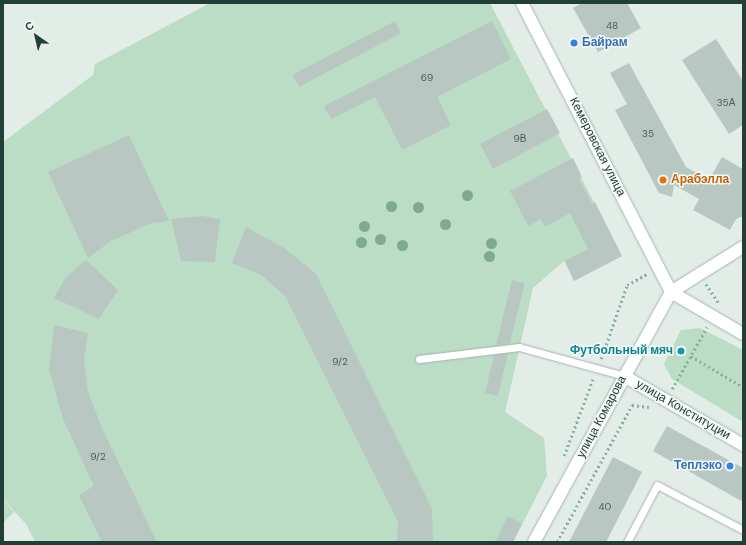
<!DOCTYPE html>
<html>
<head>
<meta charset="utf-8">
<style>
  body { margin:0 }
  #map { position:relative; width:746px; height:545px; overflow:hidden; background:#e3ede8; font-family:"DM Sans",sans-serif }
  div>[style] { position:absolute }
  .green>* { inset:0; background:#bcddc5 }
  .building>* { inset:0; background:#b8c7c1 }
  .path>* { height:2.5px; margin-top:-1.25px; transform-origin:0; background:repeating-linear-gradient(90deg,#84b0a2 0 2px,transparent 0 5px) }
  .roads { filter:drop-shadow(0 0 1px #a6b5af) drop-shadow(0 0 1px #a6b5af) }
  .service>* { height:7px; margin:-3.5px; padding:0 3.5px; transform-origin:3.5px; border-radius:3.5px; background:#fff }
  .tertiary>* { height:12px; margin:-6px; padding:0 6px; transform-origin:6px; border-radius:6px; background:#fff }
  .secondary>* { height:12px; margin:-6px; padding:0 6px; transform-origin:6px; border-radius:6px; background:#fff }
  .trees>* { width:11px; height:11px; margin:-5.5px; border-radius:50%; background:#7faa91 }
  .dots>* { width:11px; height:11px; translate:-50% -50%; box-sizing:border-box; border:2px solid #f3f9f6; border-radius:50% }
  span { translate:-50% -50%; white-space:nowrap; text-align:center; line-height:1.15; -webkit-text-stroke:3px #f3f9f6; paint-order:stroke }
  .number-label { font-size:10px; color:#48605a }
  .number-label span { -webkit-text-stroke-width:0 }
  .shop-label { font-size:12px; color:#366cbe; font-weight:700 }
  .left { translate:0 -50%; text-align:left }
  .right { translate:-100% -50%; text-align:right }
  .street-label { font-size:12px; color:#233e37 }
  .food-label { font-size:12px; color:#c56008; font-weight:700 }
  .culture-label { font-size:12px; color:#0d838f; font-weight:700 }
  .frame { position:absolute; inset:0; border:4px solid #233e37; pointer-events:none }
  .north { position:absolute; left:16px; top:16px; width:40px; height:40px; -webkit-text-stroke:3px #f3f9f6; paint-order:stroke; rotate:326deg; font-size:11px; font-weight:700; line-height:16px; text-align:center; color:#233e37 }
  .north::after { content:''; display:block; margin:auto; width:14px; height:18px; background:#233e37; clip-path:polygon(50% 0,100% 100%,50% 72%,0 100%) }
</style>
</head>
<body>
<div id="map">
  <div class="green">
    <div style="clip-path:polygon(210px 3px,490px 3px,622px 256px,574px 281px,564px 261px,533px 288px,505px 412px,544px 438px,547px 476px,513px 542px,35px 542px,26px 524px,3px 499px,3px 142px,93px 75px,95px 64px)"></div>
    <div style="clip-path:polygon(700px 328px,743px 350px,743px 422px,672px 379px,664px 364px,681px 330px)"></div>
    <div style="clip-path:polygon(3px 500px,14px 512px,3px 523px)"></div>
  </div>
  <div class="building">
    <div style="clip-path:polygon(582px 3px,627px 3px,641px 28px,598px 52px,573px 8px)"></div>
    <div style="clip-path:polygon(395px 21px,401px 33px,299px 87px,292px 75px)"></div>
    <div style="clip-path:polygon(492px 21px,511px 59px,437px 97px,451px 125px,402px 150px,375px 97px,331px 119px,324px 106px)"></div>
    <div style="clip-path:polygon(716px 39px,743px 81px,743px 125px,729px 134px,682px 60px)"></div>
    <div style="clip-path:polygon(629px 63px,686px 167px,709px 180px,722px 157px,743px 169px,743px 216px,736px 219px,730px 230px,693px 210px,699px 199px,674px 185px,672px 197px,659px 193px,615px 110px,627px 104px,610px 73px)"></div>
    <div style="clip-path:polygon(547px 109px,560px 133px,493px 169px,480px 144px)"></div>
    <div style="clip-path:polygon(129px 135px,169px 221px,152px 223px,111px 241px,88px 258px,48px 172px)"></div>
    <div style="clip-path:polygon(573px 158px,582px 177px,579px 179px,592px 204px,595px 202px,622px 256px,574px 281px,565px 261px,588px 249px,570px 213px,545px 227px,541px 219px,528px 226px,510px 191px)"></div>
    <div style="clip-path:polygon(202px 216px,220px 219px,215px 262px,181px 261px,171px 219px)"></div>
    <div style="clip-path:polygon(246px 227px,286px 249px,316px 274px,432px 509px,433px 542px,397px 542px,398px 522px,285px 296px,261px 275px,232px 263px)"></div>
    <div style="clip-path:polygon(86px 260px,118px 290px,99px 319px,54px 298px,66px 277px)"></div>
    <div style="clip-path:polygon(512px 280px,525px 283px,510px 343px,496px 345px)"></div>
    <div style="clip-path:polygon(54px 325px,88px 333px,84px 361px,88px 392px,102px 428px,157px 542px,102px 542px,79px 495px,94px 486px,63px 419px,49px 370px)"></div>
    <div style="clip-path:polygon(508px 353px,498px 396px,485px 393px,494px 355px)"></div>
    <div style="clip-path:polygon(667px 426px,743px 468px,743px 502px,653px 451px)"></div>
    <div style="clip-path:polygon(613px 457px,642px 472px,606px 542px,569px 542px)"></div>
    <div style="clip-path:polygon(508px 516px,522px 524px,513px 542px,495px 542px)"></div>
  </div>
  <div class="path">
    <div style="left:706px;top:284px;width:23px;rotate:56deg"></div>
    <div style="left:691px;top:356px;width:61px;rotate:30.8deg"></div>
    <div style="left:601px;top:359px;width:78px;rotate:-70.6deg"></div>
    <div style="left:627px;top:285px;width:23px;rotate:-29deg"></div>
    <div style="left:672px;top:389px;width:71px;rotate:-60.6deg"></div>
    <div style="left:564px;top:456px;width:82px;rotate:-69.4deg"></div>
    <div style="left:557px;top:542px;width:156px;rotate:-61.3deg"></div>
    <div style="left:632px;top:405px;width:17px;rotate:7deg"></div>
  </div>
  <div class="roads">
    <div class="service">
      <div style="left:419px;top:359px;width:101px;rotate:-6.8deg"></div>
      <div style="left:519px;top:347px;width:109px;rotate:15.4deg"></div>
      <div style="left:627px;top:542px;width:64px;rotate:-62.2deg"></div>
      <div style="left:657px;top:485px;width:97px;rotate:27.6deg"></div>
    </div>
    <div class="tertiary">
      <div style="left:671px;top:292px;width:85px;rotate:-32deg"></div>
    </div>
    <div class="secondary">
      <div style="left:522px;top:3px;width:325px;rotate:62.7deg"></div>
      <div style="left:671px;top:292px;width:83px;rotate:30.3deg"></div>
      <div style="left:624px;top:376px;width:138px;rotate:30.1deg"></div>
      <div style="left:534px;top:542px;width:285px;rotate:-61.3deg"></div>
    </div>
  </div>
  <div class="trees">
    <div style="left:467px;top:195px"></div>
    <div style="left:391px;top:206px"></div>
    <div style="left:418px;top:207px"></div>
    <div style="left:445px;top:224px"></div>
    <div style="left:364px;top:226px"></div>
    <div style="left:380px;top:239px"></div>
    <div style="left:361px;top:242px"></div>
    <div style="left:491px;top:243px"></div>
    <div style="left:402px;top:245px"></div>
    <div style="left:489px;top:256px"></div>
  </div>
  <div class="dots">
    <div style="left:574px;top:43px;background:#3f7fe0"></div>
    <div style="left:663px;top:180px;background:#e8710a"></div>
    <div style="left:681px;top:351px;background:#0f9aa8"></div>
    <div style="left:730px;top:466px;background:#3f7fe0"></div>
  </div>
  <div class="number-label">
    <span style="left:612px;top:26px">48</span>
    <span style="left:427px;top:78px">69</span>
    <span style="left:726px;top:103px">35А</span>
    <span style="left:648px;top:134px">35</span>
    <span style="left:520px;top:139px">9В</span>
    <span style="left:340px;top:362px">9/2</span>
    <span style="left:98px;top:457px">9/2</span>
    <span style="left:605px;top:507px">40</span>
  </div>
  <div class="shop-label">
    <span class="left" style="left:582px;top:43px">Байрам</span>
    <span class="right" style="left:722px;top:466px">Теплэко</span>
  </div>
  <div class="street-label">
    <span style="left:597px;top:147px;rotate:63deg">Кемеровская улица</span>
    <span style="left:683px;top:410px;rotate:30deg">улица Конституции</span>
    <span style="left:602px;top:417px;rotate:-62deg">улица Комарова</span>
  </div>
  <div class="food-label">
    <span class="left" style="left:671px;top:180px">Арабэлла</span>
  </div>
  <div class="culture-label">
    <span class="right" style="left:673px;top:351px">Футбольный мяч</span>
  </div>
  <div class="frame"></div>
  <div class="north">С</div>
</div>
</body>
</html>
